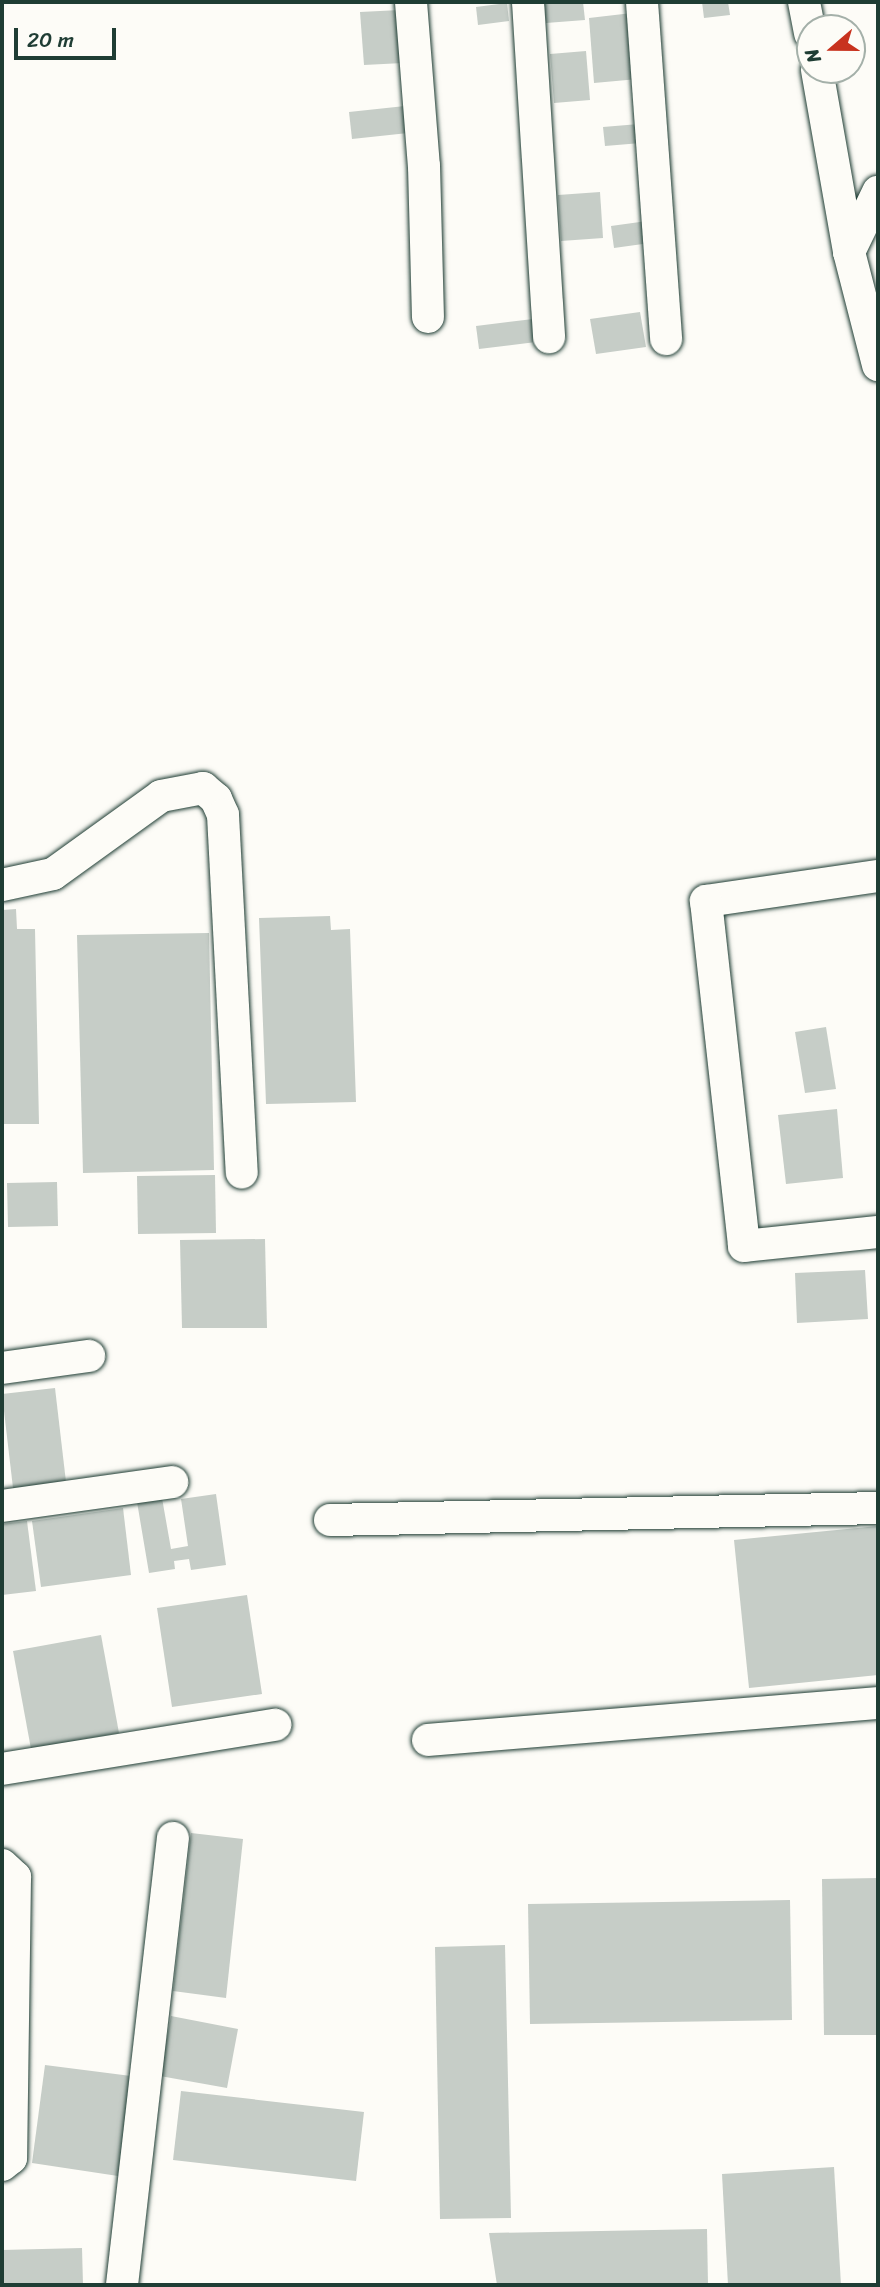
<!DOCTYPE html>
<html>
<head>
<meta charset="utf-8">
<style>
  body { margin:0 }
  #map { position:relative; width:880px; height:2287px; overflow:hidden; background:#fdfcf7; font-family:Sriracha,sans-serif }
  div>[style] { position:absolute }
  .building>* { inset:0; background:#c6cdc7 }
  .roads { filter:drop-shadow(0 0 2px #1f3d34) drop-shadow(0 0 2px #1f3d34) }
  .minor>* { height:32px; margin:-16px; padding:0 16px; transform-origin:16px; border-radius:16px; background:#fdfcf7 }
  span { translate:-50% -50%; white-space:nowrap; text-align:center; line-height:1.15; -webkit-text-stroke:5px #fdfcf7; paint-order:stroke }
  .frame { position:absolute; inset:0; border:4px solid #1f3d34; pointer-events:none }
  .north { position:absolute; left:796px; top:14px; width:70px; height:70px; box-sizing:border-box; background:#fdfcf7; border:2px solid #a4b0a9; border-radius:50%; rotate:250deg; font-size:19px; font-weight:700; line-height:28px; text-align:center; color:#1f3d34 }
  .north::after { content:''; display:block; margin:auto; width:24px; height:32px; background:#c8321e; clip-path:polygon(50% 0,100% 100%,50% 72%,0 100%) }
  .scale { position:absolute; left:14px; top:28px; width:102px; height:32px; box-sizing:border-box; border:4px solid #1f3d34; border-top:0; padding-left:9px; font-size:21px; line-height:24px; white-space:nowrap; color:#1f3d34; -webkit-text-stroke:5px #fdfcf7; paint-order:stroke }
</style>
</head>
<body>
<div id="map">
  <div class="building">
    <div style="clip-path:polygon(544px 2px,583px 2px,585px 20px,546px 23px)"></div>
    <div style="clip-path:polygon(702px 2px,728px 2px,730px 15px,704px 18px)"></div>
    <div style="clip-path:polygon(507px 3px,509px 21px,478px 25px,476px 7px)"></div>
    <div style="clip-path:polygon(400px 10px,403px 63px,364px 65px,360px 12px)"></div>
    <div style="clip-path:polygon(632px 13px,638px 79px,594px 83px,589px 18px)"></div>
    <div style="clip-path:polygon(586px 51px,590px 100px,554px 103px,550px 54px)"></div>
    <div style="clip-path:polygon(405px 106px,408px 133px,352px 139px,349px 112px)"></div>
    <div style="clip-path:polygon(639px 124px,641px 143px,605px 146px,603px 127px)"></div>
    <div style="clip-path:polygon(600px 192px,603px 238px,561px 241px,558px 195px)"></div>
    <div style="clip-path:polygon(647px 221px,650px 243px,614px 248px,611px 226px)"></div>
    <div style="clip-path:polygon(640px 312px,646px 347px,596px 354px,590px 319px)"></div>
    <div style="clip-path:polygon(533px 319px,536px 342px,479px 349px,476px 326px)"></div>
    <div style="clip-path:polygon(16px 909px,17px 929px,35px 929px,39px 1124px,2px 1124px,2px 910px)"></div>
    <div style="clip-path:polygon(330px 916px,331px 930px,350px 929px,356px 1102px,266px 1104px,259px 918px)"></div>
    <div style="clip-path:polygon(209px 933px,214px 1170px,83px 1173px,77px 935px)"></div>
    <div style="clip-path:polygon(826px 1027px,836px 1089px,805px 1093px,795px 1032px)"></div>
    <div style="clip-path:polygon(837px 1109px,843px 1178px,786px 1184px,778px 1115px)"></div>
    <div style="clip-path:polygon(215px 1175px,216px 1233px,138px 1234px,137px 1176px)"></div>
    <div style="clip-path:polygon(57px 1182px,58px 1226px,8px 1227px,7px 1183px)"></div>
    <div style="clip-path:polygon(265px 1239px,267px 1328px,182px 1328px,180px 1240px)"></div>
    <div style="clip-path:polygon(865px 1270px,868px 1319px,797px 1323px,795px 1273px)"></div>
    <div style="clip-path:polygon(55px 1388px,66px 1482px,13px 1488px,2px 1394px)"></div>
    <div style="clip-path:polygon(216px 1494px,226px 1565px,191px 1570px,189px 1559px,174px 1561px,175px 1569px,149px 1573px,137px 1502px,162px 1498px,171px 1549px,188px 1546px,181px 1499px)"></div>
    <div style="clip-path:polygon(123px 1508px,131px 1575px,41px 1587px,32px 1521px)"></div>
    <div style="clip-path:polygon(27px 1521px,36px 1591px,2px 1595px,2px 1524px)"></div>
    <div style="clip-path:polygon(878px 1526px,878px 1675px,749px 1688px,734px 1540px)"></div>
    <div style="clip-path:polygon(247px 1595px,262px 1694px,172px 1707px,157px 1608px)"></div>
    <div style="clip-path:polygon(101px 1635px,119px 1733px,31px 1749px,13px 1651px)"></div>
    <div style="clip-path:polygon(191px 1833px,243px 1839px,226px 1998px,173px 1991px)"></div>
    <div style="clip-path:polygon(878px 1878px,878px 2035px,824px 2035px,822px 1879px)"></div>
    <div style="clip-path:polygon(790px 1900px,792px 2020px,530px 2024px,528px 1904px)"></div>
    <div style="clip-path:polygon(505px 1945px,511px 2218px,440px 2219px,435px 1947px)"></div>
    <div style="clip-path:polygon(171px 2016px,238px 2029px,227px 2088px,160px 2076px)"></div>
    <div style="clip-path:polygon(45px 2065px,131px 2076px,118px 2176px,32px 2163px)"></div>
    <div style="clip-path:polygon(181px 2091px,364px 2112px,356px 2181px,173px 2160px)"></div>
    <div style="clip-path:polygon(834px 2167px,841px 2285px,728px 2285px,722px 2174px)"></div>
    <div style="clip-path:polygon(707px 2229px,708px 2285px,497px 2285px,489px 2233px)"></div>
    <div style="clip-path:polygon(82px 2248px,83px 2285px,2px 2285px,2px 2250px)"></div>
  </div>
  <div class="roads">
    <div class="minor">
      <div style="left:411px;top:2px;width:165px;rotate:85.5deg"></div>
      <div style="left:424px;top:166px;width:151px;rotate:88.5deg"></div>
      <div style="left:528px;top:2px;width:336px;rotate:86.4deg"></div>
      <div style="left:642px;top:2px;width:338px;rotate:85.9deg"></div>
      <div style="left:804px;top:2px;width:32px;rotate:79deg"></div>
      <div style="left:817px;top:70px;width:185px;rotate:80deg"></div>
      <div style="left:849px;top:252px;width:117px;rotate:75.6deg"></div>
      <div style="left:849px;top:252px;width:67px;rotate:-64.2deg"></div>
      <div style="left:878px;top:876px;width:174px;rotate:171.7deg"></div>
      <div style="left:706px;top:901px;width:347px;rotate:83.7deg"></div>
      <div style="left:744px;top:1246px;width:135px;rotate:-6deg"></div>
      <div style="left:2px;top:885px;width:52px;rotate:-12.2deg"></div>
      <div style="left:53px;top:874px;width:133px;rotate:-35.8deg"></div>
      <div style="left:161px;top:796px;width:43px;rotate:-10.8deg"></div>
      <div style="left:203px;top:788px;width:17px;rotate:40deg"></div>
      <div style="left:216px;top:799px;width:17px;rotate:66deg"></div>
      <div style="left:223px;top:815px;width:358px;rotate:87deg"></div>
      <div style="left:2px;top:1368px;width:88px;rotate:-7.9deg"></div>
      <div style="left:2px;top:1506px;width:172px;rotate:-8deg"></div>
      <div style="left:330px;top:1520px;width:548px;rotate:-1.25deg"></div>
      <div style="left:428px;top:1740px;width:452px;rotate:-4.7deg"></div>
      <div style="left:2px;top:1769px;width:277px;rotate:-9.2deg"></div>
      <div style="left:2px;top:1865px;width:18px;rotate:43deg"></div>
      <div style="left:15px;top:1877px;width:281px;rotate:90.8deg"></div>
      <div style="left:11px;top:2158px;width:11px;rotate:142deg"></div>
      <div style="left:122px;top:2285px;width:450px;rotate:-83.5deg"></div>
    </div>
  </div>
  <div class="frame"></div>
  <div class="north">N</div>
  <div class="scale">20 m</div>
</div>
</body>
</html>
